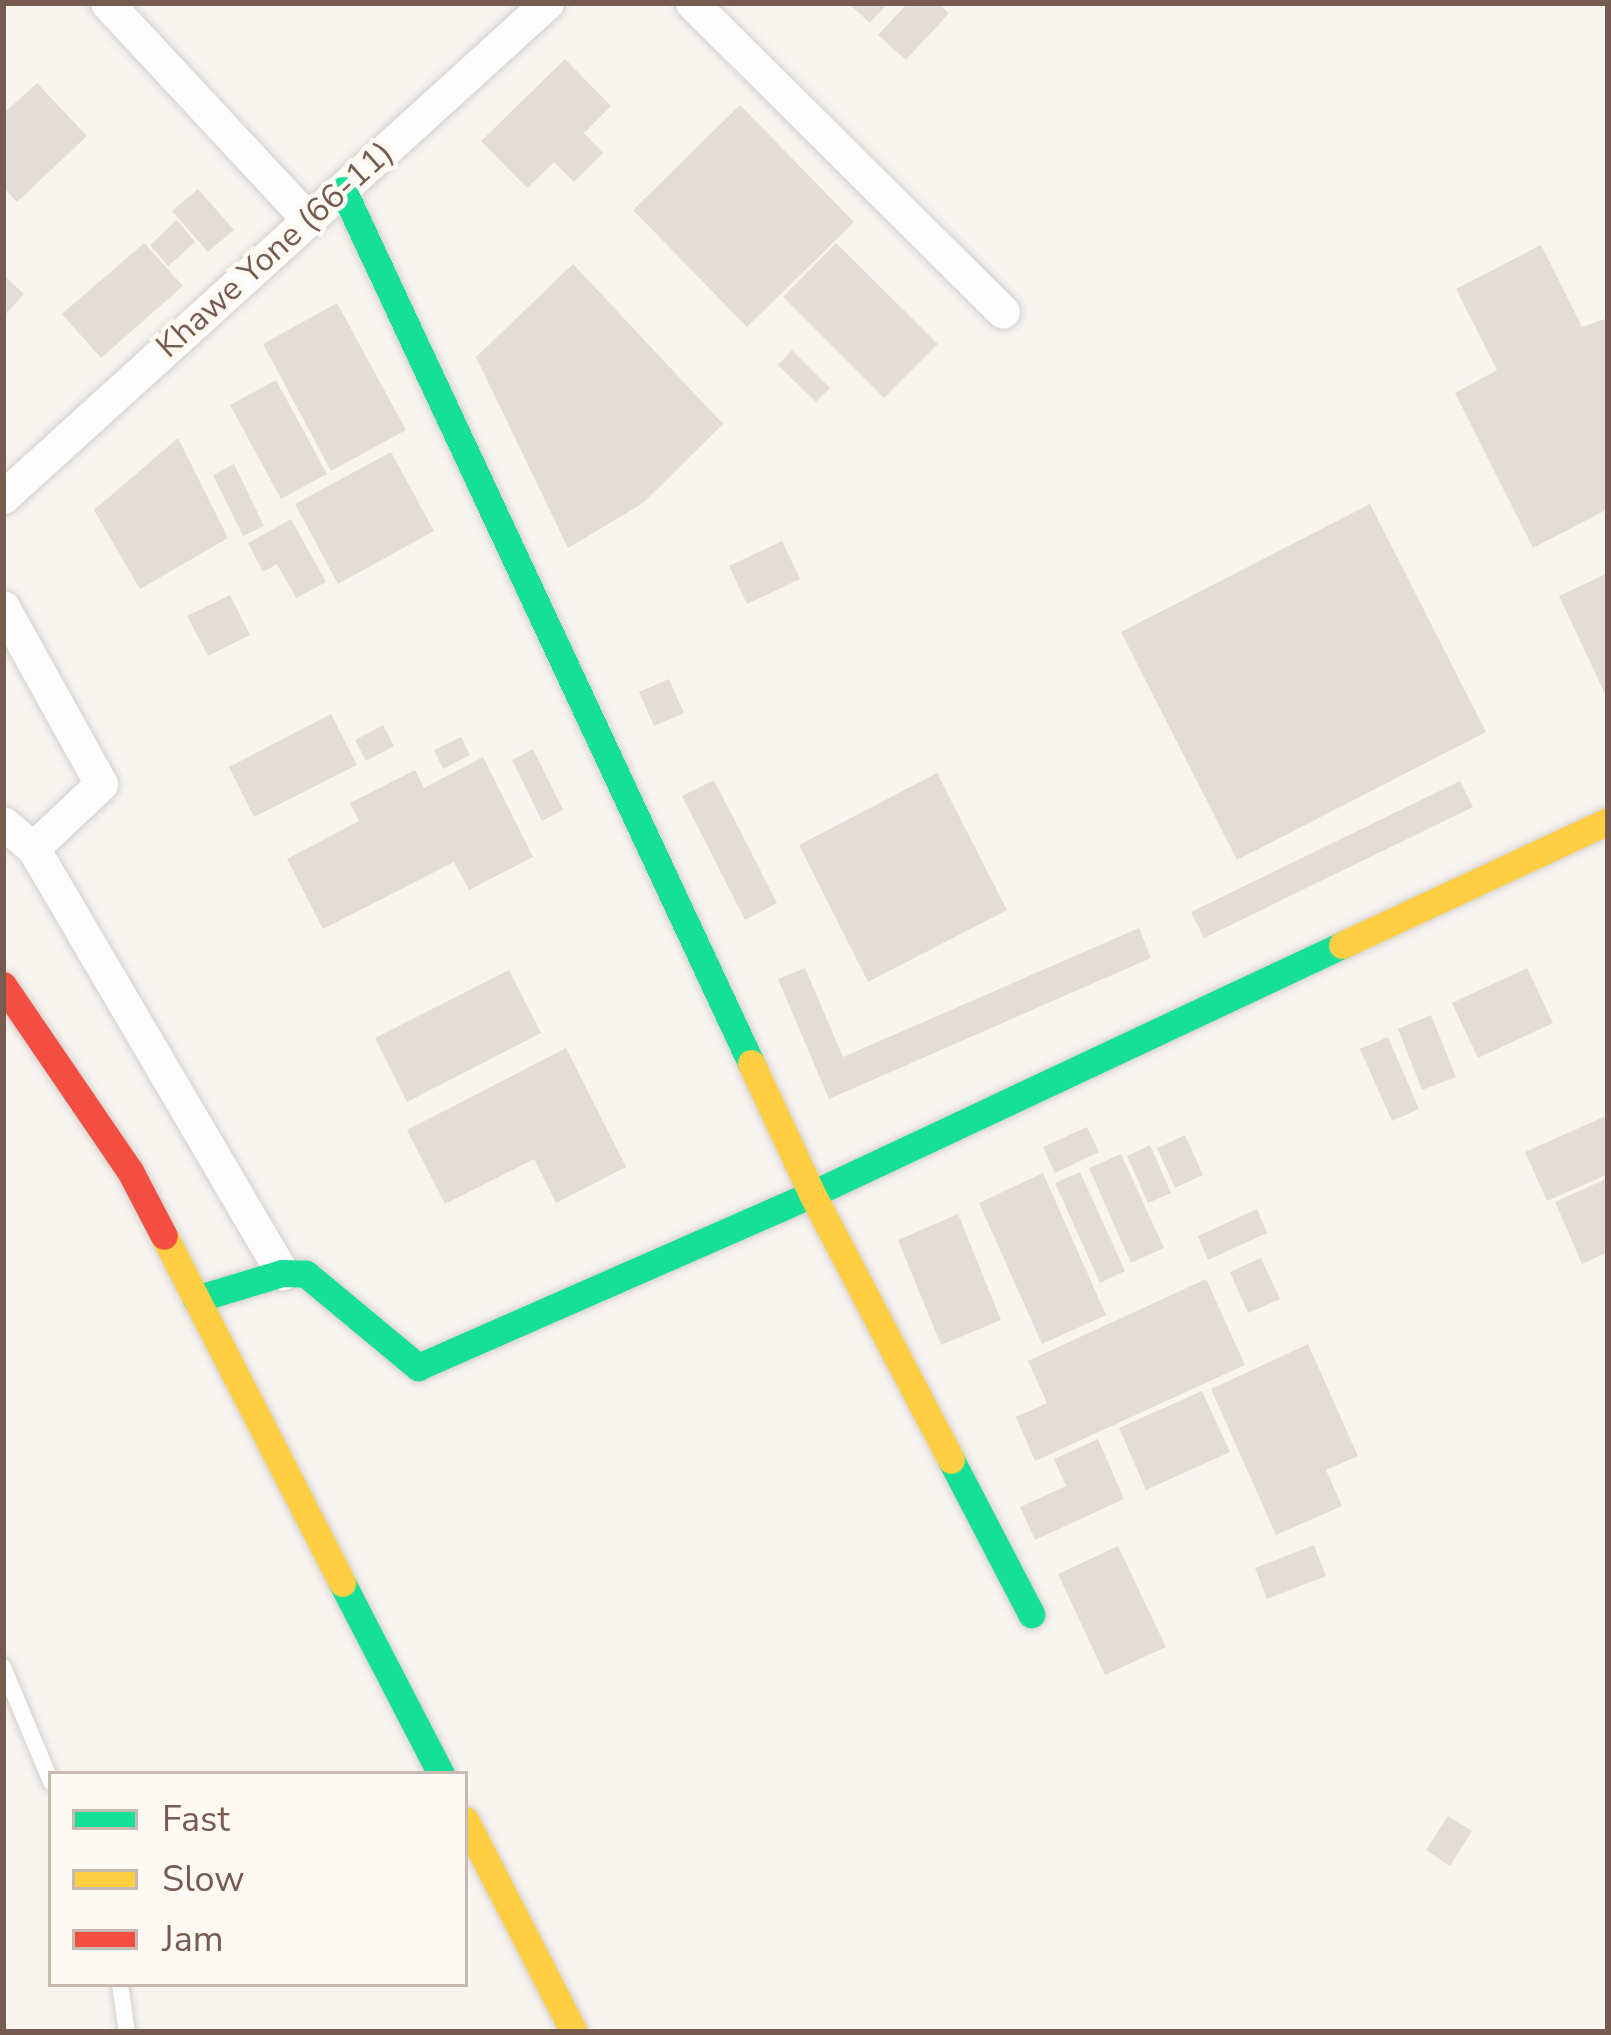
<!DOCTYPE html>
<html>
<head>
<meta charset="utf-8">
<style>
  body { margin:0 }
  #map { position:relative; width:1611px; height:2035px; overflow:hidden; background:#f8f4f0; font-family:"Nunito Sans",sans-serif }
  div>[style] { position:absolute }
  .building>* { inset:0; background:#e4ddd7 }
  .roads { filter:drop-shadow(0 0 3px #d5d0cb) drop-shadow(0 0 3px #d5d0cb) }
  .lane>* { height:16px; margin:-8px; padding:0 8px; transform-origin:8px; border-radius:8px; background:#fefdfd }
  .street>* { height:33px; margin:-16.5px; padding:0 16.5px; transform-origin:16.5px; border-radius:16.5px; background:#fefdfd }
  .fast>* { height:27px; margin:-13.5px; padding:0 13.5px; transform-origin:13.5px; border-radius:13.5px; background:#16e098 }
  .slow>* { height:27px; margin:-13.5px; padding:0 13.5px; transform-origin:13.5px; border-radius:13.5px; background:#ffcf43 }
  .jam>* { height:27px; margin:-13.5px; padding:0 13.5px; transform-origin:13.5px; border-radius:13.5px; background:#f24e42 }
  span { translate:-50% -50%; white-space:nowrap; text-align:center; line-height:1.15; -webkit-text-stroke:9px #fef9f2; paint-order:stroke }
  .street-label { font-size:33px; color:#765b50 }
  .frame { position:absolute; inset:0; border:6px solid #765b50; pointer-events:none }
  .legend { position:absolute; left:48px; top:1771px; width:420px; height:216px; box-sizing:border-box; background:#fef9f2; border:3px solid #c8bab1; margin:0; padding:15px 21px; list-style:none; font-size:36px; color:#765b50 }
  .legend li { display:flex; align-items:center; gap:24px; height:60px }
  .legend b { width:60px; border:3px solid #c8bab1 }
</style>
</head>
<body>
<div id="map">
  <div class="building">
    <div style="clip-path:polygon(848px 3px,888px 3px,870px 23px)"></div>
    <div style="clip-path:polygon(908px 3px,938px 3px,949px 13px,906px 60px,878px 35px)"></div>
    <div style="clip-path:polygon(565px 59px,611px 106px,584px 133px,603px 153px,574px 182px,554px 162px,527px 188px,481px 141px)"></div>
    <div style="clip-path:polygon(37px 83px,87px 136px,17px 202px,3px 187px,3px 114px)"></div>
    <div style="clip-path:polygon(740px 105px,854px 222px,747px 327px,633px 210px)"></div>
    <div style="clip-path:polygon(198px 189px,234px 230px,208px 252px,172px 211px)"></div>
    <div style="clip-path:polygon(177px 220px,195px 242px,168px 266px,150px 245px)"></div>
    <div style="clip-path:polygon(144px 243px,183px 286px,101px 358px,62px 314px)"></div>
    <div style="clip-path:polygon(836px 243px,938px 344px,884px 398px,783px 297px)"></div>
    <div style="clip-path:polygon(1541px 245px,1582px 327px,1608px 318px,1608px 509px,1533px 548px,1455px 393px,1497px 370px,1456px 289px)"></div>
    <div style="clip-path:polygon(573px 264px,723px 424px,643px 503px,568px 548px,476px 357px)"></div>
    <div style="clip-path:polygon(3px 275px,24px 294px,3px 317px)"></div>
    <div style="clip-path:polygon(337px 303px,406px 430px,331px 471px,263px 344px)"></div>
    <div style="clip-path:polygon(792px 350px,830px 388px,816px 402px,778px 365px)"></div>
    <div style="clip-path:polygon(276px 380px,327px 474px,281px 499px,230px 405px)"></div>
    <div style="clip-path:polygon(178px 438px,228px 538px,140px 589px,94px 510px)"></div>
    <div style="clip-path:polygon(391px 452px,434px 531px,338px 584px,295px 504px)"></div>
    <div style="clip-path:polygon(234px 464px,264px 526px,243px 536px,213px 475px)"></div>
    <div style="clip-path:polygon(1370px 504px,1486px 732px,1237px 860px,1121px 632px)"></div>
    <div style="clip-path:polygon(291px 519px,326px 582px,296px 598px,277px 564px,263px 572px,248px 543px)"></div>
    <div style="clip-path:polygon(782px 541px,800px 579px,747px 604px,729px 566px)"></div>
    <div style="clip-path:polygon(1608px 573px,1608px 692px,1605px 694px,1559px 596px)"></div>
    <div style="clip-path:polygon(230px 595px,250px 635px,208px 656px,187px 616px)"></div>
    <div style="clip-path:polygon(669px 679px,684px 713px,654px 726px,639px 692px)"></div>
    <div style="clip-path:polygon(331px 714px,357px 765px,254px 817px,229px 767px)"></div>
    <div style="clip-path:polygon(383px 725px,394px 746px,366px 761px,355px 740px)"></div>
    <div style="clip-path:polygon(461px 737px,470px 755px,443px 769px,434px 750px)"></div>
    <div style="clip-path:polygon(533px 749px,563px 810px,542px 821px,512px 760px)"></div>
    <div style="clip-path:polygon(483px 757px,533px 857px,469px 890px,454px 862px,323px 929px,287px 859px,359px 821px,350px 803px,415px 770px,424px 788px)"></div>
    <div style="clip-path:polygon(937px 773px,1007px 910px,868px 982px,799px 845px)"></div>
    <div style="clip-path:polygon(714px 780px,777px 903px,745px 920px,682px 796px)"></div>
    <div style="clip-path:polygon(1460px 781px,1473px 807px,1204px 938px,1191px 912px)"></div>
    <div style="clip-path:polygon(1139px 928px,1151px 958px,829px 1099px,778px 979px,805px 968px,843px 1057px)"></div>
    <div style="clip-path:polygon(1527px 968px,1553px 1023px,1478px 1058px,1452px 1003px)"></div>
    <div style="clip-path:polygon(509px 970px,541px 1033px,407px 1102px,375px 1038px)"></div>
    <div style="clip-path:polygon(1431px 1015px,1456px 1077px,1422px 1090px,1398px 1029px)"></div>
    <div style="clip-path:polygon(1388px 1037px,1419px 1109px,1392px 1121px,1360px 1049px)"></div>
    <div style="clip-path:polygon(566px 1048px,626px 1167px,556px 1203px,534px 1159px,445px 1204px,407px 1130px)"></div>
    <div style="clip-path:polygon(1608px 1115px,1608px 1174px,1547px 1201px,1525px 1152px)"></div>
    <div style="clip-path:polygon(1087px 1127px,1099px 1152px,1055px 1173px,1043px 1147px)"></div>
    <div style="clip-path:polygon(1185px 1135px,1203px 1175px,1175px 1188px,1157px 1148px)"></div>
    <div style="clip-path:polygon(1150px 1145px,1171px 1193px,1148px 1203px,1127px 1156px)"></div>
    <div style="clip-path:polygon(1121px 1154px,1164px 1248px,1131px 1263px,1089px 1168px)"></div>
    <div style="clip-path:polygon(1080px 1172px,1125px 1271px,1100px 1283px,1055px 1183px)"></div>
    <div style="clip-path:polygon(1043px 1173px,1106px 1315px,1042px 1344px,979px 1203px)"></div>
    <div style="clip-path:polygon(1608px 1178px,1608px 1252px,1582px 1264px,1555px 1202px)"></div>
    <div style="clip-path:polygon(1257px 1209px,1267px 1233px,1208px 1260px,1198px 1236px)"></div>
    <div style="clip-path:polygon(958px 1214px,1001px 1320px,941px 1345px,898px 1240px)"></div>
    <div style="clip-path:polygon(1261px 1258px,1280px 1299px,1248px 1313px,1230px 1272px)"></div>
    <div style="clip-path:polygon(1206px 1279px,1245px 1365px,1035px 1461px,1016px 1417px,1047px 1403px,1028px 1361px)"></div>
    <div style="clip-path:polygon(1308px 1344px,1358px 1456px,1326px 1470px,1342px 1506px,1276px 1535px,1211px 1389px)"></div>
    <div style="clip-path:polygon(1202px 1391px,1230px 1452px,1146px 1490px,1119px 1428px)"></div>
    <div style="clip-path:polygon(1098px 1439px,1124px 1499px,1035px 1540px,1020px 1507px,1066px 1486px,1054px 1459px)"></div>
    <div style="clip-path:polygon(1314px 1545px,1326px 1576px,1267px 1599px,1255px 1568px)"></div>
    <div style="clip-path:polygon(1118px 1546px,1166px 1647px,1105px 1675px,1058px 1574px)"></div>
    <div style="clip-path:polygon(1448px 1816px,1472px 1831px,1450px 1866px,1426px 1850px)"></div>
  </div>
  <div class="roads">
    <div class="lane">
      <div style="left:3px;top:1667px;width:125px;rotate:67.3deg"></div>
      <div style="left:120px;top:1984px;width:49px;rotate:81.7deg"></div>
    </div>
    <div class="street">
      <div style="left:107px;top:3px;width:296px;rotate:47.1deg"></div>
      <div style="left:692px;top:3px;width:438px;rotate:44.8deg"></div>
      <div style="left:3px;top:497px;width:735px;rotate:-42.24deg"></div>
      <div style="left:3px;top:607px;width:202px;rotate:61deg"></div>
      <div style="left:101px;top:784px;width:93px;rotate:136.7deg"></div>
      <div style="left:3px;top:823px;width:39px;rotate:40deg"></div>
      <div style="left:33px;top:848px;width:493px;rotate:59.6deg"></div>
    </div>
    <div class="fast">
      <div style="left:343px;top:190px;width:964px;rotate:64.95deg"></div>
      <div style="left:196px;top:1299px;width:90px;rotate:-16.8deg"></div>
      <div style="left:282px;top:1273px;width:24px;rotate:2deg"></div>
      <div style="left:306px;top:1274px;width:146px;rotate:39.7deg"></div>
      <div style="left:418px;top:1367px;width:430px;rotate:-23.7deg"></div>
      <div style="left:812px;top:1194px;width:586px;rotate:-25.16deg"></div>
      <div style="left:951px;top:1460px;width:174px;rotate:62.5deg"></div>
      <div style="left:342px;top:1583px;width:215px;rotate:62.6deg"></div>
    </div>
    <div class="slow">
      <div style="left:1342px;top:945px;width:293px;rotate:-25deg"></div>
      <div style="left:751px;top:1063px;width:145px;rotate:65deg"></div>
      <div style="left:812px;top:1194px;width:300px;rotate:62.4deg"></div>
      <div style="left:164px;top:1236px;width:390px;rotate:62.8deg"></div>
      <div style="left:465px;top:1820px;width:238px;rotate:62.8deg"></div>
    </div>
    <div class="jam">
      <div style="left:3px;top:985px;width:225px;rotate:55.7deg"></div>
      <div style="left:130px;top:1171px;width:73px;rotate:62.4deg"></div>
    </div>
  </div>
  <div class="street-label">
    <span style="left:275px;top:250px;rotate:-42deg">Khawe Yone (66-11)</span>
  </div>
  <div class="frame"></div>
  <ul class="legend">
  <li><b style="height:15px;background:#16e098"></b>Fast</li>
  <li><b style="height:15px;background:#ffcf43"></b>Slow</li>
  <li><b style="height:15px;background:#f24e42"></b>Jam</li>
  </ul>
</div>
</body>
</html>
